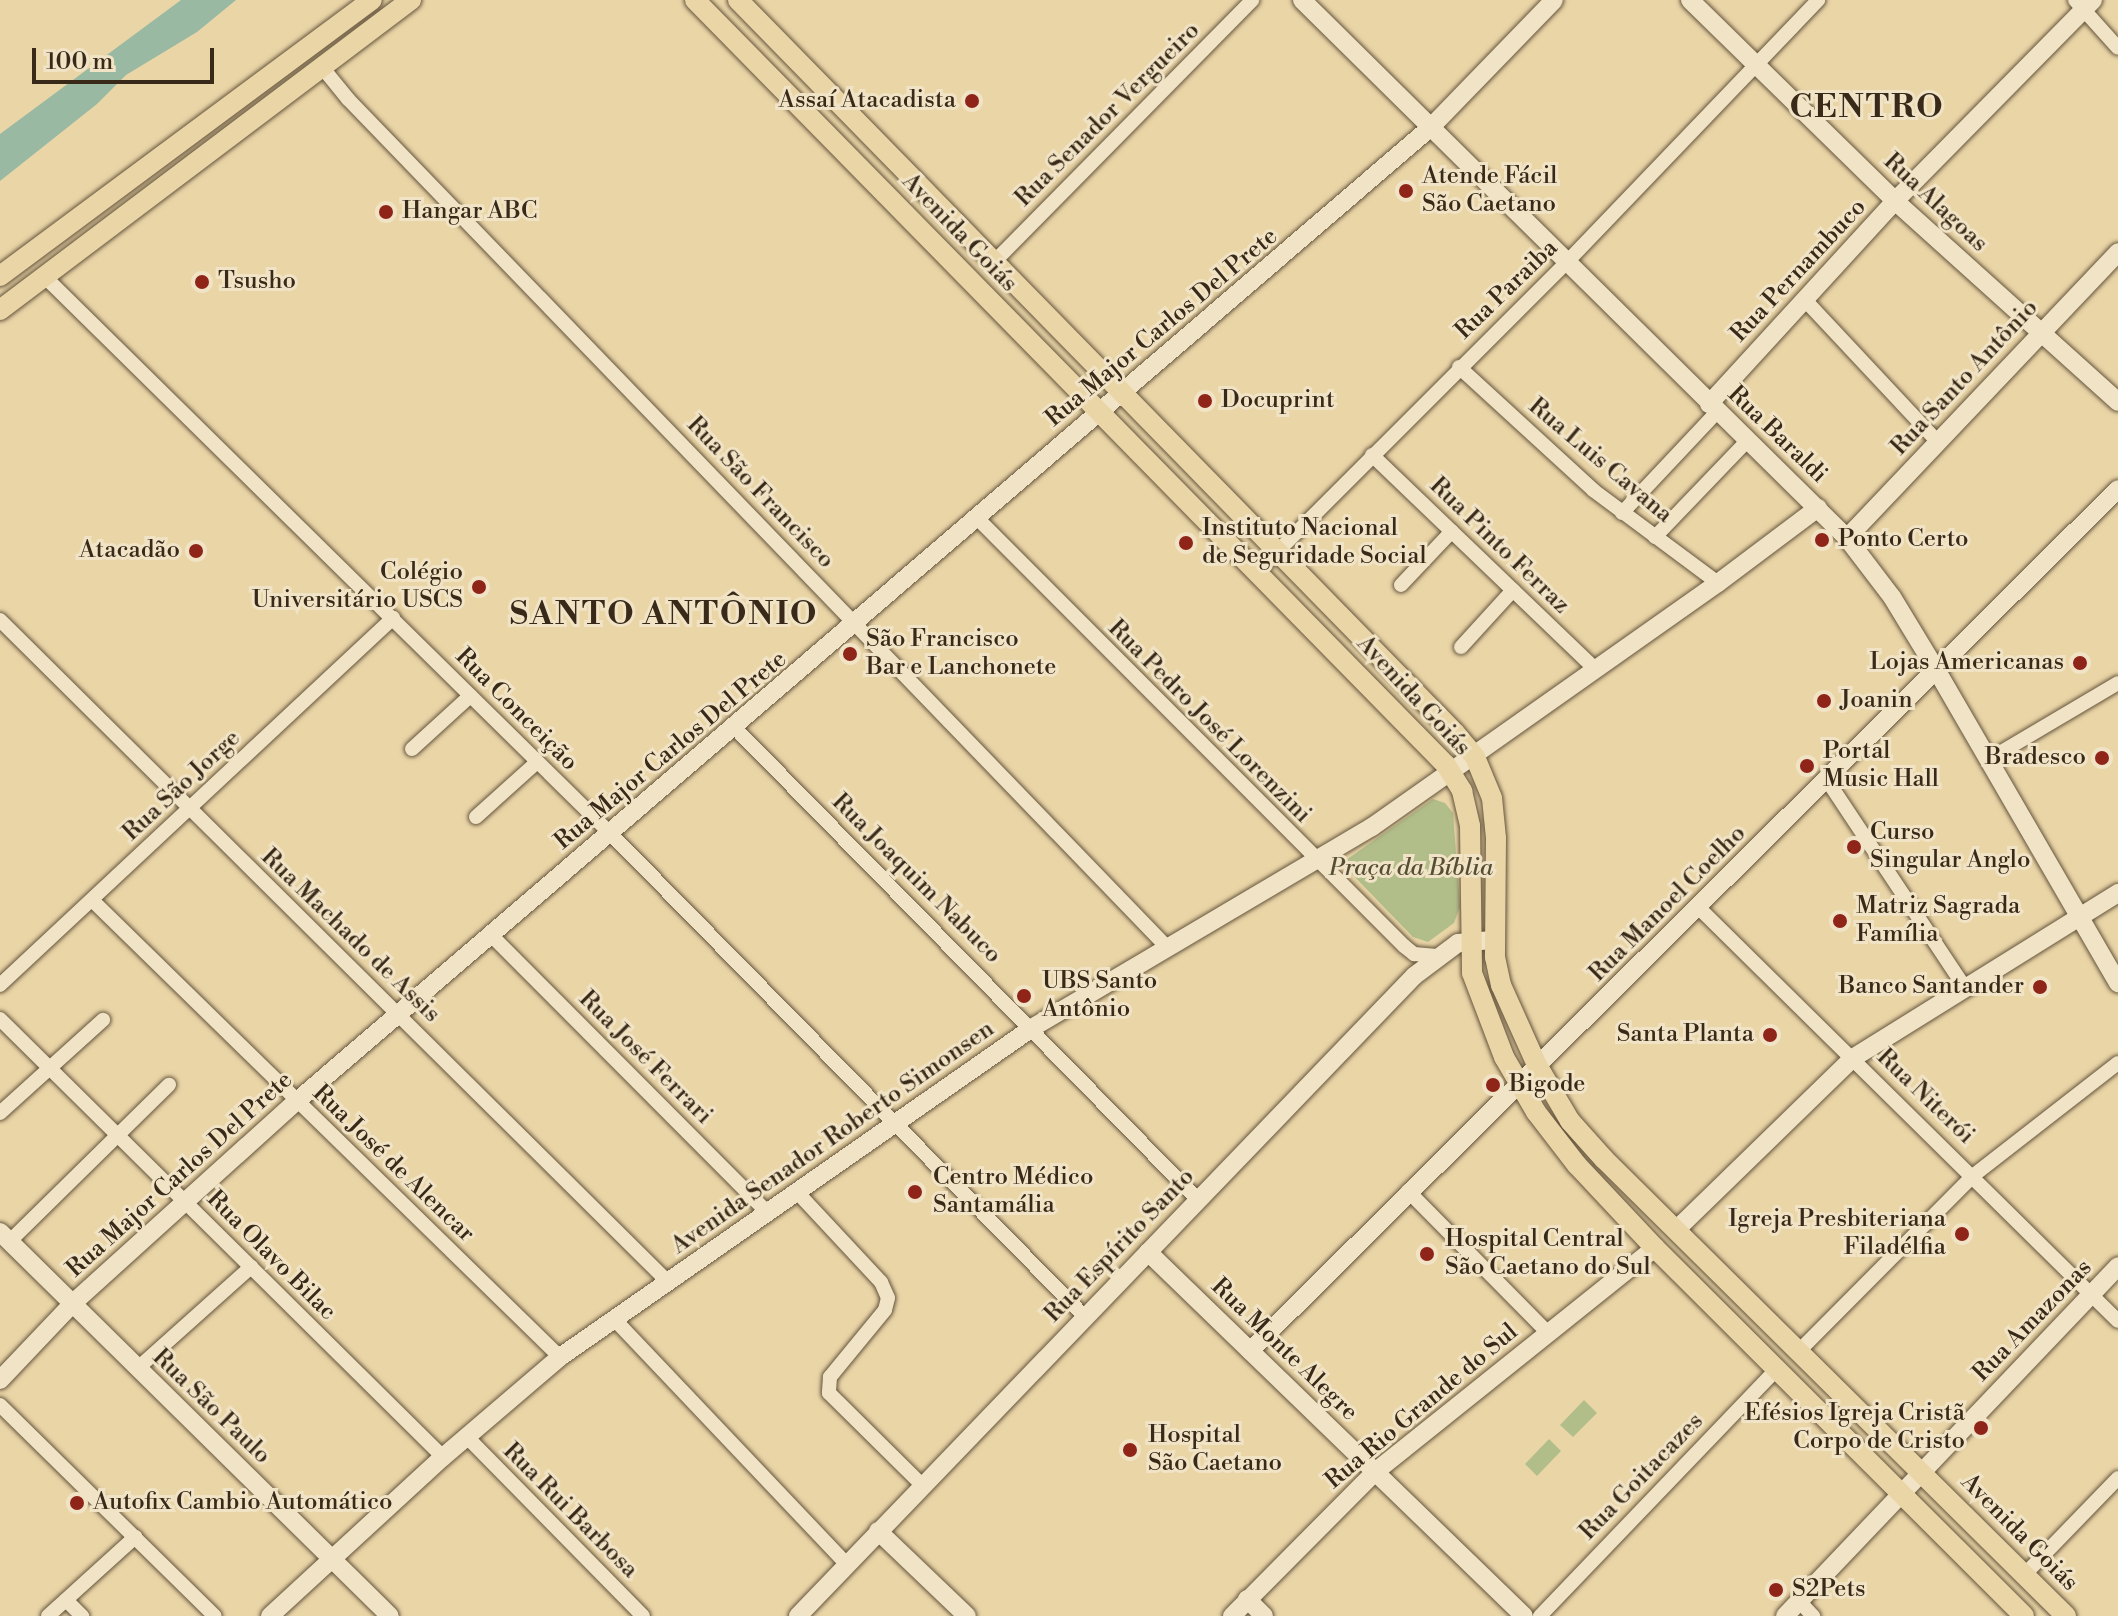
<!DOCTYPE html>
<html>
<head>
<meta charset="utf-8">
<style>
  body { margin:0 }
  #map { position:relative; width:2118px; height:1616px; overflow:hidden; background:#ead5a7; font-family:"Libre Bodoni",serif }
  div>[style] { position:absolute }
  .green>* { inset:0; background:#b2be8a }
  .water>* { inset:0; background:#99b9a3 }
  .roads { filter:drop-shadow(0 0 2px #64543c) drop-shadow(0 0 2px #64543c) }
  .street>* { height:14px; margin:-7px; padding:0 7px; transform-origin:7px; border-radius:7px; background:#f1e4c6 }
  .secondary>* { height:18px; margin:-9px; padding:0 9px; transform-origin:9px; border-radius:9px; background:#f1e4c6 }
  .primary>* { height:20px; margin:-10px; padding:0 10px; transform-origin:10px; border-radius:10px; background:#ead5a7 }
  .dots>* { width:22px; height:22px; translate:-50% -50%; box-sizing:border-box; border:4px solid #f1e4c6; border-radius:50% }
  span { translate:-50% -50%; white-space:nowrap; text-align:center; line-height:1.15; -webkit-text-stroke:6px #f1e4c6; paint-order:stroke }
  .poi-label { font-size:24px; color:#382918 }
  .right { translate:-100% -50%; text-align:right }
  .left { translate:0 -50%; text-align:left }
  .street-label { font-size:24px; color:#382918 }
  .park-label { font-size:24px; color:#564e34; font-style:italic }
  .district-label { font-size:32px; color:#382918; font-weight:700; letter-spacing:2px }
  .scale { position:absolute; left:32px; top:48px; width:182px; height:36px; box-sizing:border-box; border:4px solid #382918; border-top:0; padding-left:10px; font-size:24px; line-height:28px; white-space:nowrap; color:#382918; -webkit-text-stroke:6px #f1e4c6; paint-order:stroke }
</style>
</head>
<body>
<div id="map">
  <div class="green">
    <div style="clip-path:polygon(1433px 799px,1445px 803px,1453px 813px,1460px 907px,1454px 923px,1428px 942px,1413px 937px,1346px 868px,1346px 860px)"></div>
    <div style="clip-path:polygon(1584px 1400px,1597px 1413px,1573px 1437px,1560px 1425px)"></div>
    <div style="clip-path:polygon(1549px 1439px,1561px 1451px,1537px 1476px,1525px 1464px)"></div>
  </div>
  <div class="water">
    <div style="clip-path:polygon(181px 0,236px 0,197px 32px,126px 75px,97px 104px,0 181px,0 134px)"></div>
  </div>
  <div class="roads">
    <div class="street">
      <div style="left:2075px;top:0;width:64px;rotate:48.1deg"></div>
      <div style="left:322px;top:67px;width:41px;rotate:50.9deg"></div>
      <div style="left:348px;top:99px;width:1180px;rotate:46deg"></div>
      <div style="left:996px;top:260px;width:365px;rotate:-45.4deg"></div>
      <div style="left:45px;top:277px;width:793px;rotate:44.54deg"></div>
      <div style="left:610px;top:833px;width:678px;rotate:45.54deg"></div>
      <div style="left:1805px;top:300px;width:195px;rotate:46.9deg"></div>
      <div style="left:1459px;top:367px;width:182px;rotate:42.5deg"></div>
      <div style="left:1593px;top:490px;width:156px;rotate:36.6deg"></div>
      <div style="left:1372px;top:455px;width:310px;rotate:43.8deg"></div>
      <div style="left:1622px;top:513px;width:139px;rotate:-46.8deg"></div>
      <div style="left:976px;top:517px;width:606px;rotate:45.07deg"></div>
      <div style="left:1404px;top:946px;width:13px;rotate:39deg"></div>
      <div style="left:1414px;top:954px;width:23px;rotate:5deg"></div>
      <div style="left:1655px;top:537px;width:133px;rotate:-46.2deg"></div>
      <div style="left:1256px;top:573px;width:440px;rotate:-45deg"></div>
      <div style="left:1567px;top:262px;width:363px;rotate:-46.2deg"></div>
      <div style="left:1401px;top:585px;width:74px;rotate:-46.6deg"></div>
      <div style="left:0;top:620px;width:942px;rotate:44.74deg"></div>
      <div style="left:1461px;top:647px;width:77px;rotate:-47.6deg"></div>
      <div style="left:735px;top:728px;width:661px;rotate:45.55deg"></div>
      <div style="left:412px;top:749px;width:79px;rotate:-42.4deg"></div>
      <div style="left:1988px;top:760px;width:151px;rotate:-30.6deg"></div>
      <div style="left:1827px;top:780px;width:247px;rotate:56.4deg"></div>
      <div style="left:476px;top:817px;width:82px;rotate:-42deg"></div>
      <div style="left:93px;top:901px;width:653px;rotate:44.32deg"></div>
      <div style="left:1699px;top:908px;width:588px;rotate:44.59deg"></div>
      <div style="left:492px;top:936px;width:390px;rotate:45.1deg"></div>
      <div style="left:0;top:985px;width:538px;rotate:-43.04deg"></div>
      <div style="left:0;top:1019px;width:623px;rotate:44.67deg"></div>
      <div style="left:0;top:1113px;width:139px;rotate:-42.1deg"></div>
      <div style="left:1408px;top:1191px;width:199px;rotate:45.4deg"></div>
      <div style="left:797px;top:1192px;width:123px;rotate:47deg"></div>
      <div style="left:881px;top:1282px;width:17px;rotate:66deg"></div>
      <div style="left:888px;top:1298px;width:12px;rotate:104deg"></div>
      <div style="left:885px;top:1310px;width:87px;rotate:129.4deg"></div>
      <div style="left:830px;top:1377px;width:16px;rotate:94deg"></div>
      <div style="left:829px;top:1393px;width:131px;rotate:44.7deg"></div>
      <div style="left:10px;top:1241px;width:223px;rotate:-44.5deg"></div>
      <div style="left:615px;top:1320px;width:335px;rotate:46.5deg"></div>
      <div style="left:1800px;top:1350px;width:247px;rotate:-45.2deg"></div>
      <div style="left:1974px;top:1175px;width:182px;rotate:-37.9deg"></div>
      <div style="left:138px;top:1368px;width:152px;rotate:-41.8deg"></div>
      <div style="left:0;top:1405px;width:301px;rotate:44.5deg"></div>
      <div style="left:467px;top:1437px;width:251px;rotate:45.5deg"></div>
      <div style="left:2024px;top:1575px;width:135px;rotate:-45.9deg"></div>
      <div style="left:66px;top:1600px;width:23px;rotate:45deg"></div>
      <div style="left:1799px;top:1601px;width:21px;rotate:47deg"></div>
      <div style="left:48px;top:1616px;width:118px;rotate:-42.2deg"></div>
      <div style="left:1540px;top:1616px;width:342px;rotate:-46.2deg"></div>
    </div>
    <div class="secondary">
      <div style="left:1302px;top:0;width:766px;rotate:44.63deg"></div>
      <div style="left:1847px;top:538px;width:74px;rotate:52.7deg"></div>
      <div style="left:1892px;top:597px;width:87px;rotate:58.7deg"></div>
      <div style="left:1937px;top:671px;width:361px;rotate:59.9deg"></div>
      <div style="left:1690px;top:0;width:287px;rotate:44.4deg"></div>
      <div style="left:1895px;top:201px;width:300px;rotate:42deg"></div>
      <div style="left:1709px;top:404px;width:275px;rotate:-47.5deg"></div>
      <div style="left:1895px;top:201px;width:282px;rotate:-45.4deg"></div>
      <div style="left:1847px;top:538px;width:394px;rotate:-46.5deg"></div>
      <div style="left:1677px;top:1229px;width:245px;rotate:-44.2deg"></div>
      <div style="left:1853px;top:1058px;width:312px;rotate:-31.9deg"></div>
      <div style="left:0;top:1232px;width:547px;rotate:44.56deg"></div>
      <div style="left:1148px;top:1252px;width:523px;rotate:44.07deg"></div>
      <div style="left:1250px;top:1351px;width:1223px;rotate:-44.8deg"></div>
      <div style="left:0;top:1380px;width:105px;rotate:-46.5deg"></div>
      <div style="left:72px;top:1304px;width:303px;rotate:-42.1deg"></div>
      <div style="left:297px;top:1101px;width:1496px;rotate:-40.66deg"></div>
      <div style="left:1432px;top:126px;width:175px;rotate:-45.9deg"></div>
      <div style="left:878px;top:1531px;width:123px;rotate:43.7deg"></div>
      <div style="left:1247px;top:1599px;width:24px;rotate:45deg"></div>
      <div style="left:270px;top:1616px;width:235px;rotate:-42.6deg"></div>
      <div style="left:443px;top:1457px;width:154px;rotate:-40.5deg"></div>
      <div style="left:560px;top:1357px;width:575px;rotate:-34.88deg"></div>
      <div style="left:1032px;top:1028px;width:395px;rotate:-30.6deg"></div>
      <div style="left:1372px;top:827px;width:423px;rotate:-35.2deg"></div>
      <div style="left:1718px;top:583px;width:125px;rotate:-36.9deg"></div>
      <div style="left:798px;top:1616px;width:888px;rotate:-46.09deg"></div>
      <div style="left:1414px;top:976px;width:55px;rotate:-36.9deg"></div>
      <div style="left:1458px;top:943px;width:37px;rotate:-5deg"></div>
      <div style="left:1232px;top:1616px;width:203px;rotate:-45.2deg"></div>
      <div style="left:1375px;top:1472px;width:359px;rotate:-38.7deg"></div>
      <div style="left:1785px;top:1616px;width:483px;rotate:-46.4deg"></div>
    </div>
    <div class="primary">
      <div style="left:695px;top:0;width:1072px;rotate:45.53deg"></div>
      <div style="left:1446px;top:765px;width:31px;rotate:58deg"></div>
      <div style="left:1462px;top:791px;width:36px;rotate:77deg"></div>
      <div style="left:1470px;top:826px;width:147px;rotate:89.2deg"></div>
      <div style="left:1472px;top:973px;width:90px;rotate:69.1deg"></div>
      <div style="left:1504px;top:1057px;width:64px;rotate:59.8deg"></div>
      <div style="left:1536px;top:1112px;width:67px;rotate:52.3deg"></div>
      <div style="left:1577px;top:1165px;width:114px;rotate:46.8deg"></div>
      <div style="left:1655px;top:1248px;width:521px;rotate:44.92deg"></div>
      <div style="left:738px;top:0;width:1025px;rotate:45.63deg"></div>
      <div style="left:1455px;top:733px;width:31px;rotate:50deg"></div>
      <div style="left:1475px;top:757px;width:44px;rotate:67.5deg"></div>
      <div style="left:1492px;top:798px;width:40px;rotate:84.3deg"></div>
      <div style="left:1496px;top:838px;width:119px;rotate:90.5deg"></div>
      <div style="left:1495px;top:957px;width:29px;rotate:78deg"></div>
      <div style="left:1501px;top:985px;width:88px;rotate:65.8deg"></div>
      <div style="left:1537px;top:1065px;width:65px;rotate:59.5deg"></div>
      <div style="left:1570px;top:1121px;width:51px;rotate:48.2deg"></div>
      <div style="left:1604px;top:1159px;width:650px;rotate:44.69deg"></div>
      <div style="left:0;top:276px;width:463px;rotate:-36.6deg"></div>
      <div style="left:0;top:310px;width:515px;rotate:-37.03deg"></div>
    </div>
  </div>
  <div class="dots">
    <div style="left:972px;top:101px;background:#8f2418"></div>
    <div style="left:1406px;top:191px;background:#8f2418"></div>
    <div style="left:386px;top:212px;background:#8f2418"></div>
    <div style="left:202px;top:282px;background:#8f2418"></div>
    <div style="left:1205px;top:401px;background:#8f2418"></div>
    <div style="left:1822px;top:540px;background:#8f2418"></div>
    <div style="left:1186px;top:543px;background:#8f2418"></div>
    <div style="left:196px;top:551px;background:#8f2418"></div>
    <div style="left:479px;top:587px;background:#8f2418"></div>
    <div style="left:850px;top:654px;background:#8f2418"></div>
    <div style="left:2080px;top:663px;background:#8f2418"></div>
    <div style="left:1824px;top:701px;background:#8f2418"></div>
    <div style="left:2102px;top:758px;background:#8f2418"></div>
    <div style="left:1807px;top:766px;background:#8f2418"></div>
    <div style="left:1854px;top:847px;background:#8f2418"></div>
    <div style="left:1840px;top:921px;background:#8f2418"></div>
    <div style="left:2040px;top:987px;background:#8f2418"></div>
    <div style="left:1024px;top:996px;background:#8f2418"></div>
    <div style="left:1770px;top:1035px;background:#8f2418"></div>
    <div style="left:1493px;top:1085px;background:#8f2418"></div>
    <div style="left:915px;top:1192px;background:#8f2418"></div>
    <div style="left:1962px;top:1234px;background:#8f2418"></div>
    <div style="left:1427px;top:1254px;background:#8f2418"></div>
    <div style="left:1981px;top:1428px;background:#8f2418"></div>
    <div style="left:1130px;top:1450px;background:#8f2418"></div>
    <div style="left:77px;top:1503px;background:#8f2418"></div>
    <div style="left:1776px;top:1590px;background:#8f2418"></div>
  </div>
  <div class="poi-label">
    <span class="right" style="left:956px;top:101px">Assaí Atacadista</span>
    <span class="left" style="left:1422px;top:191px">Atende Fácil<br>São Caetano</span>
    <span class="left" style="left:402px;top:212px">Hangar ABC</span>
    <span class="left" style="left:218px;top:282px">Tsusho</span>
    <span class="left" style="left:1221px;top:401px">Docuprint</span>
    <span class="left" style="left:1202px;top:543px">Instituto Nacional<br>de Seguridade Social</span>
    <span class="left" style="left:1838px;top:540px">Ponto Certo</span>
    <span class="right" style="left:180px;top:551px">Atacadão</span>
    <span class="right" style="left:463px;top:587px">Colégio<br>Universitário USCS</span>
    <span class="left" style="left:866px;top:654px">São Francisco<br>Bar e Lanchonete</span>
    <span class="right" style="left:2064px;top:663px">Lojas Americanas</span>
    <span class="left" style="left:1840px;top:701px">Joanin</span>
    <span class="left" style="left:1823px;top:766px">Portal<br>Music Hall</span>
    <span class="right" style="left:2086px;top:758px">Bradesco</span>
    <span class="left" style="left:1870px;top:847px">Curso<br>Singular Anglo</span>
    <span class="left" style="left:1856px;top:921px">Matriz Sagrada<br>Família</span>
    <span class="left" style="left:1042px;top:996px">UBS Santo<br>Antônio</span>
    <span class="right" style="left:2024px;top:987px">Banco Santander</span>
    <span class="right" style="left:1754px;top:1035px">Santa Planta</span>
    <span class="left" style="left:1509px;top:1085px">Bigode</span>
    <span class="left" style="left:933px;top:1192px">Centro Médico<br>Santamália</span>
    <span class="right" style="left:1946px;top:1234px">Igreja Presbiteriana<br>Filadélfia</span>
    <span class="left" style="left:1445px;top:1254px">Hospital Central<br>São Caetano do Sul</span>
    <span class="right" style="left:1965px;top:1428px">Efésios Igreja Cristã<br>Corpo de Cristo</span>
    <span class="left" style="left:1148px;top:1450px">Hospital<br>São Caetano</span>
    <span class="left" style="left:93px;top:1503px">Autofix Cambio Automático</span>
    <span class="left" style="left:1792px;top:1590px">S2Pets</span>
  </div>
  <div class="street-label">
    <span style="left:1108px;top:115px;rotate:-45deg">Rua Senador Vergueiro</span>
    <span style="left:1935px;top:203px;rotate:43deg">Rua Alagoas</span>
    <span style="left:959px;top:233px;rotate:46deg">Avenida Goiás</span>
    <span style="left:1799px;top:271px;rotate:-47deg">Rua Pernambuco</span>
    <span style="left:1507px;top:290px;rotate:-44deg">Rua Paraiba</span>
    <span style="left:1162px;top:328px;rotate:-40deg">Rua Major Carlos Del Prete</span>
    <span style="left:1965px;top:378px;rotate:-47deg">Rua Santo Antônio</span>
    <span style="left:1777px;top:435px;rotate:44deg">Rua Baraldi</span>
    <span style="left:1600px;top:461px;rotate:40deg">Rua Luis Cavana</span>
    <span style="left:760px;top:493px;rotate:46deg">Rua São Francisco</span>
    <span style="left:1499px;top:546px;rotate:44deg">Rua Pinto Ferraz</span>
    <span style="left:1413px;top:696px;rotate:47deg">Avenida Goiás</span>
    <span style="left:516px;top:710px;rotate:45deg">Rua Conceição</span>
    <span style="left:1209px;top:722px;rotate:45deg">Rua Pedro José Lorenzini</span>
    <span style="left:671px;top:751px;rotate:-40deg">Rua Major Carlos Del Prete</span>
    <span style="left:182px;top:786px;rotate:-43deg">Rua São Jorge</span>
    <span style="left:916px;top:879px;rotate:45deg">Rua Joaquim Nabuco</span>
    <span style="left:1668px;top:904px;rotate:-45deg">Rua Manoel Coelho</span>
    <span style="left:350px;top:936px;rotate:44deg">Rua Machado de Assis</span>
    <span style="left:645px;top:1058px;rotate:45deg">Rua José Ferrari</span>
    <span style="left:1925px;top:1097px;rotate:44deg">Rua Niterói</span>
    <span style="left:833px;top:1138px;rotate:-35deg">Avenida Senador Roberto Simonsen</span>
    <span style="left:393px;top:1164px;rotate:44deg">Rua José de Alencar</span>
    <span style="left:180px;top:1175px;rotate:-42deg">Rua Major Carlos Del Prete</span>
    <span style="left:1120px;top:1246px;rotate:-46deg">Rua Espírito Santo</span>
    <span style="left:271px;top:1256px;rotate:45deg">Rua Olavo Bilac</span>
    <span style="left:2033px;top:1321px;rotate:-46deg">Rua Amazonas</span>
    <span style="left:1284px;top:1350px;rotate:44deg">Rua Monte Alegre</span>
    <span style="left:211px;top:1407px;rotate:44deg">Rua São Paulo</span>
    <span style="left:1422px;top:1407px;rotate:-40deg">Rua Rio Grande do Sul</span>
    <span style="left:1642px;top:1477px;rotate:-46deg">Rua Goitacazes</span>
    <span style="left:570px;top:1511px;rotate:45deg">Rua Rui Barbosa</span>
    <span style="left:2019px;top:1533px;rotate:45deg">Avenida Goiás</span>
  </div>
  <div class="park-label">
    <span style="left:1411px;top:869px">Praça da Bíblia</span>
  </div>
  <div class="district-label">
    <span style="left:1867px;top:107px">CENTRO</span>
    <span style="left:664px;top:614px">SANTO ANTÔNIO</span>
  </div>
  <div class="scale">100 m</div>
</div>
</body>
</html>
